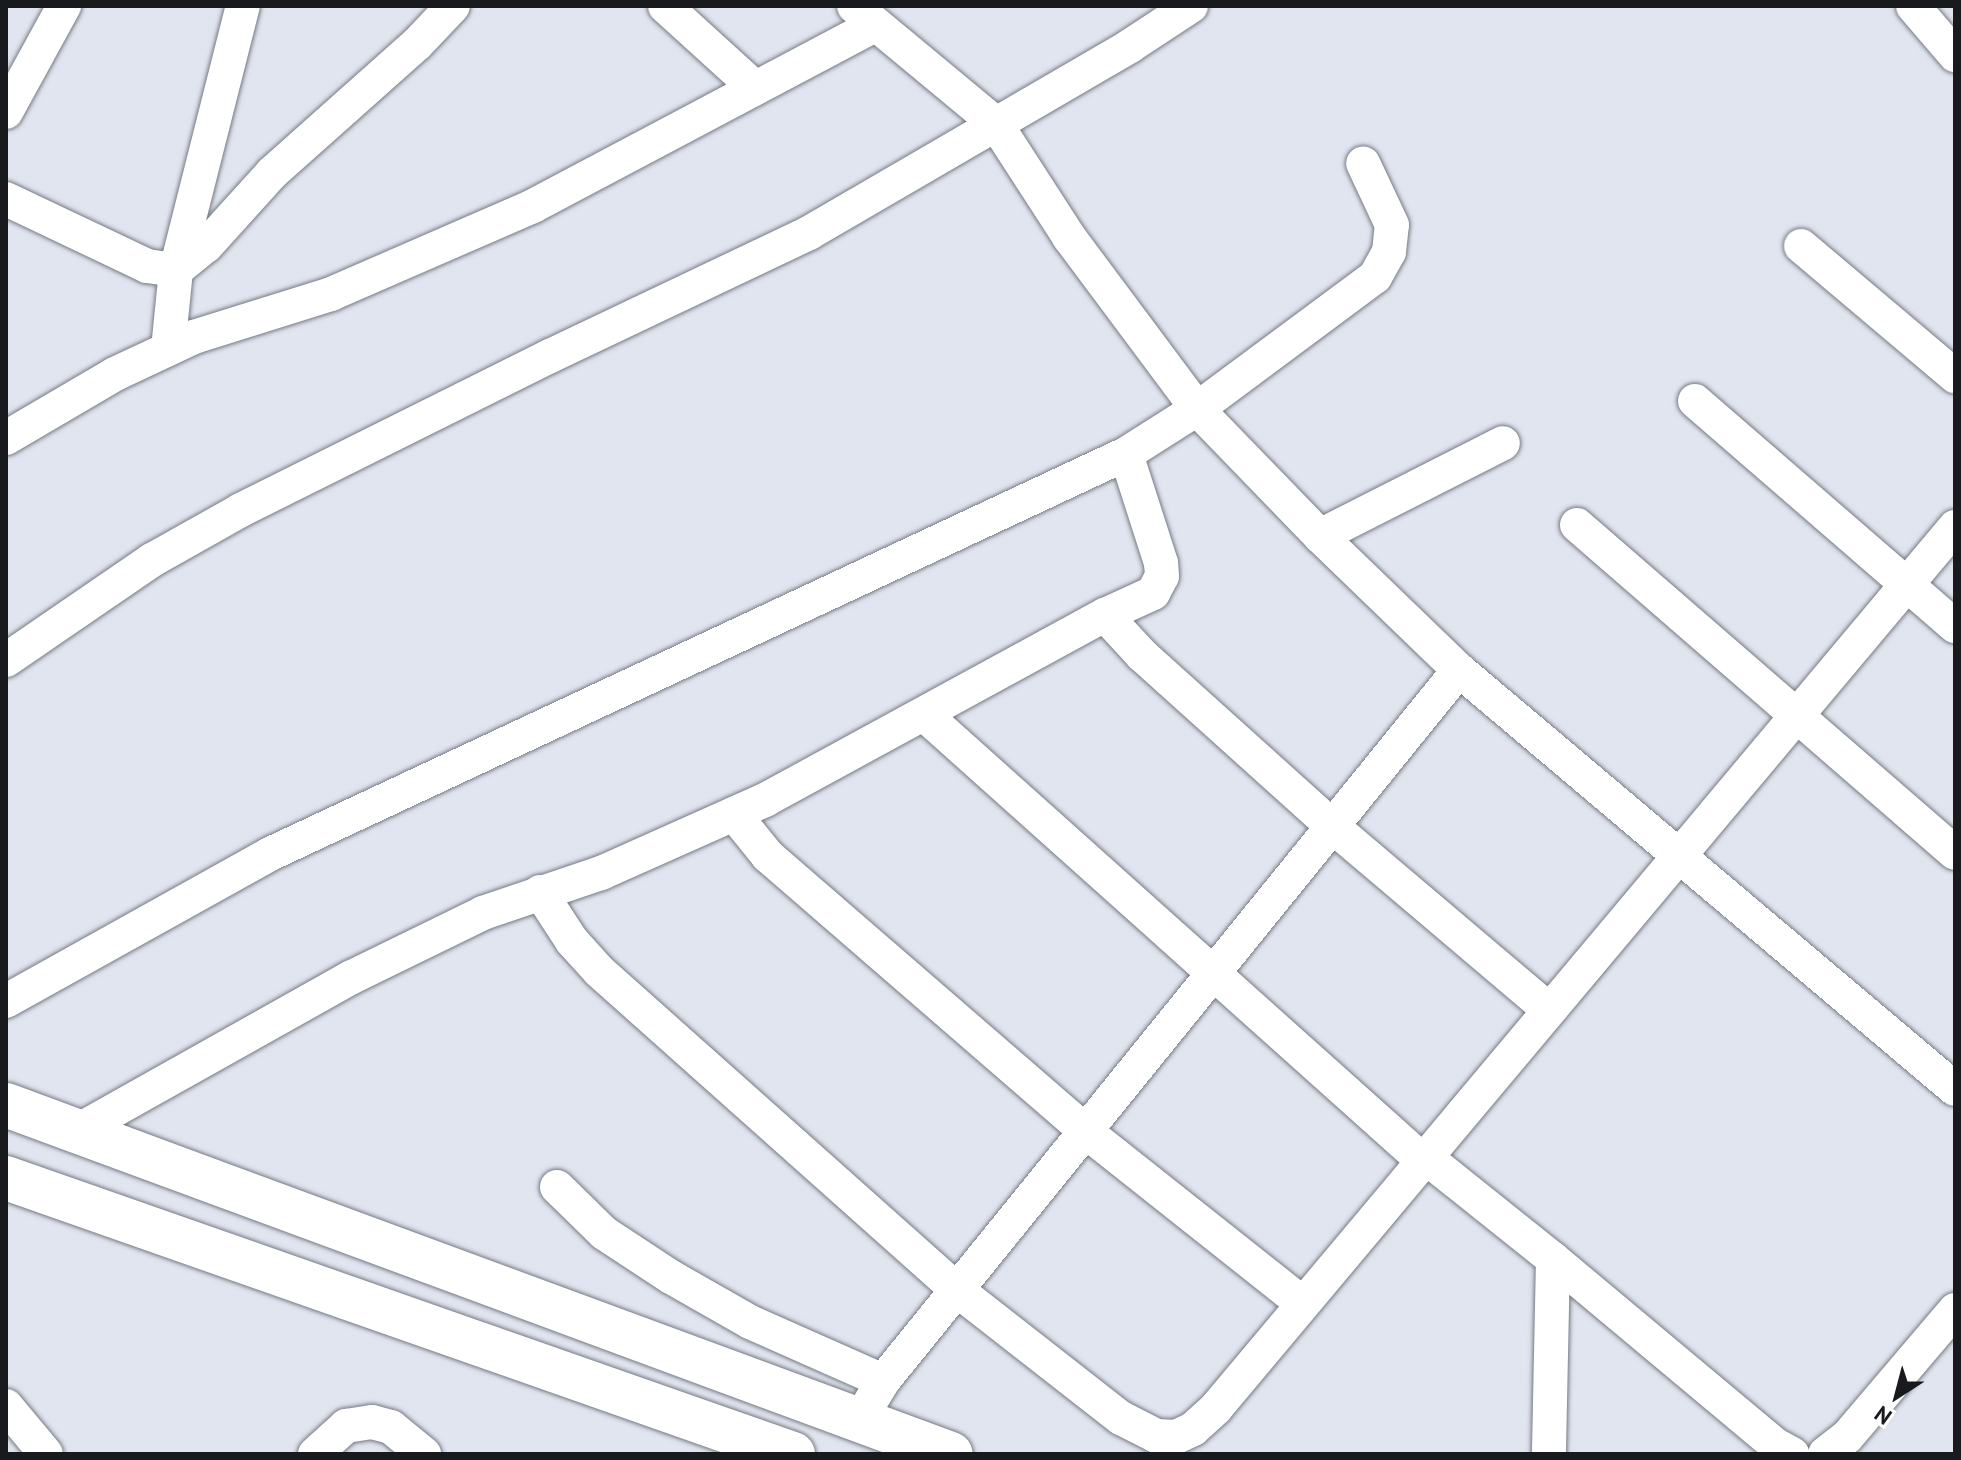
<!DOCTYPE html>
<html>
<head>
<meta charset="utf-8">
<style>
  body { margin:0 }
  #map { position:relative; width:1961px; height:1460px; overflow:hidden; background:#e0e5ef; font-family:"PT Sans",sans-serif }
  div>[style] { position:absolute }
  .roads { filter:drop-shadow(0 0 2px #757a83) drop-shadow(0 0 2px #757a83) }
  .street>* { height:34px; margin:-17px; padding:0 17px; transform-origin:17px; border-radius:17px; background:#fff }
  .secondary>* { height:44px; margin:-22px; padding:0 22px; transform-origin:22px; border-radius:22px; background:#fff }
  span { translate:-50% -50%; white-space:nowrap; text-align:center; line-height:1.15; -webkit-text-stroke:7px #fff; paint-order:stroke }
  .frame { position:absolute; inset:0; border:8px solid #181a1e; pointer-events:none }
  .north { position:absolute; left:1857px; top:1356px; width:80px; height:80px; -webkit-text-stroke:6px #fff; paint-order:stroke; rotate:216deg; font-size:22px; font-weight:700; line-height:32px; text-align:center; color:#181a1e }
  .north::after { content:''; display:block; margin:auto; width:28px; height:36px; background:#181a1e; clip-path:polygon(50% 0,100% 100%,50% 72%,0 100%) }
</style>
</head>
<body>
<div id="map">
  <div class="roads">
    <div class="street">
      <div style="left:665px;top:6px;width:122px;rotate:42.3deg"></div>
      <div style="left:854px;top:6px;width:185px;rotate:39.7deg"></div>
      <div style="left:996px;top:124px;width:135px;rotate:57.1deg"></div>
      <div style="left:1069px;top:237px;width:214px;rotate:53.3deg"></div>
      <div style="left:1197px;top:409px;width:177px;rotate:45.9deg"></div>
      <div style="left:1320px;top:536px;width:193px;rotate:44deg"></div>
      <div style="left:1459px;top:670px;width:649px;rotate:40.19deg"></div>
      <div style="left:1913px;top:6px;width:65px;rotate:49.4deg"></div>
      <div style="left:6px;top:112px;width:121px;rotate:-61.3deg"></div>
      <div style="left:6px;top:199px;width:156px;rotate:25.4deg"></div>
      <div style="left:147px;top:266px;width:29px;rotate:8deg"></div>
      <div style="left:176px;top:270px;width:38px;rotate:-39deg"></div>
      <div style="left:206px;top:246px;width:98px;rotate:-47.9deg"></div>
      <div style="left:272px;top:173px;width:194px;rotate:-41.7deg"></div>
      <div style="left:417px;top:44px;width:52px;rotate:-46.5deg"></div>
      <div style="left:1801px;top:246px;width:202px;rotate:40.2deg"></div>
      <div style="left:168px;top:349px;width:79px;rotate:-84.2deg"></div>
      <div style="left:176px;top:270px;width:272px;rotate:-75.8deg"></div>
      <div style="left:1695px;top:401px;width:344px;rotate:40.9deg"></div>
      <div style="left:6px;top:438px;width:126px;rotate:-30.4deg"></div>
      <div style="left:115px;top:374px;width:87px;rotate:-25.1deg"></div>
      <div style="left:194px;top:337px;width:144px;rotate:-17.4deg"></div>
      <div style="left:331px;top:294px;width:220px;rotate:-23.5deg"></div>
      <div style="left:533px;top:206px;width:387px;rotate:-27.9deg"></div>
      <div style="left:1577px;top:525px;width:500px;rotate:40.95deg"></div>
      <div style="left:1320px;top:536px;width:205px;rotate:-26.9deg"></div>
      <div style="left:1105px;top:615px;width:54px;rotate:47.2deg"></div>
      <div style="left:1142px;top:655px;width:256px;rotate:42deg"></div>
      <div style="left:1332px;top:826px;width:285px;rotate:40.3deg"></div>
      <div style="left:6px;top:660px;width:177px;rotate:-34.4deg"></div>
      <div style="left:152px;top:560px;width:102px;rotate:-29.3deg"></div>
      <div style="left:241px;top:510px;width:345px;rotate:-26.5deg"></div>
      <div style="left:550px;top:356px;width:287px;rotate:-25.4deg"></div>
      <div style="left:809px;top:233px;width:371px;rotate:-30.2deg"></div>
      <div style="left:1130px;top:46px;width:73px;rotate:-33.3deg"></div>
      <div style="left:926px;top:716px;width:664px;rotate:41.83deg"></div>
      <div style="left:734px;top:814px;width:54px;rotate:51deg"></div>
      <div style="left:768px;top:856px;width:420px;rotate:40.9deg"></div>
      <div style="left:1085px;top:1131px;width:277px;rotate:38.4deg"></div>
      <div style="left:540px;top:892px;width:59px;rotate:56.9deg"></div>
      <div style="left:572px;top:941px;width:40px;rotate:48deg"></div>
      <div style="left:599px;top:971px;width:480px;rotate:41.7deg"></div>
      <div style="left:957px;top:1290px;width:208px;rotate:38deg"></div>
      <div style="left:1121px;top:1418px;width:39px;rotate:27deg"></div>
      <div style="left:1156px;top:1436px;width:20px;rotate:3deg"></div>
      <div style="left:1176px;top:1437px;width:19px;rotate:-25deg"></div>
      <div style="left:1193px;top:1429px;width:31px;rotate:-42deg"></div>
      <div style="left:1216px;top:1408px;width:1150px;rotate:-50.01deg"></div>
      <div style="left:6px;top:1001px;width:302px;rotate:-29.1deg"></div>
      <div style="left:270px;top:854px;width:945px;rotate:-25.05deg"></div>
      <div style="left:1126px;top:454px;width:84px;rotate:-32.4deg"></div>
      <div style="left:1197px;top:409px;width:222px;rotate:-36.6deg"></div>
      <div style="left:1375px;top:277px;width:29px;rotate:-61deg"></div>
      <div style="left:1389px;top:252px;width:27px;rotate:-84deg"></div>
      <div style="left:1392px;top:225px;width:68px;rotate:-115.1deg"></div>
      <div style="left:79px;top:1130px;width:313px;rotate:-29.3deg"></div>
      <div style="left:352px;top:977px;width:146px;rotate:-26deg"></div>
      <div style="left:483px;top:913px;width:125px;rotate:-18.7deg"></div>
      <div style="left:601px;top:873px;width:180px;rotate:-24deg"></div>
      <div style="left:765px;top:800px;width:387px;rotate:-28.6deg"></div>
      <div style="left:1105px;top:615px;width:53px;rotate:-24.6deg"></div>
      <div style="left:1153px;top:593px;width:19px;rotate:-62deg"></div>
      <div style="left:1162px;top:576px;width:13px;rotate:-94deg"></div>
      <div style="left:1161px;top:563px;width:114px;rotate:-107.8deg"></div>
      <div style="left:1424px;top:1156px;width:165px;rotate:38.6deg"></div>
      <div style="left:1553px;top:1259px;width:195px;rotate:91.2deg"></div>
      <div style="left:557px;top:1187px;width:66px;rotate:44.4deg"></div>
      <div style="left:604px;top:1233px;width:80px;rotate:33.3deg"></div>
      <div style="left:671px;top:1277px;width:91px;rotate:29.7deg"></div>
      <div style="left:750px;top:1322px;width:145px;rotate:23.9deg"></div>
      <div style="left:1553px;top:1259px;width:288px;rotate:39.9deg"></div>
      <div style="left:1774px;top:1444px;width:21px;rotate:29deg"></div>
      <div style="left:6px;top:1406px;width:62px;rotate:50.2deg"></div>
      <div style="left:860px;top:1419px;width:44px;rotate:-58.8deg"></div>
      <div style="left:883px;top:1381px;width:915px;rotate:-50.99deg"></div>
      <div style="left:315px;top:1454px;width:42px;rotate:-42.1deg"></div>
      <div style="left:346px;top:1426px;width:26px;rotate:-9deg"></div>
      <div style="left:372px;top:1422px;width:20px;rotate:15deg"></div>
      <div style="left:391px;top:1427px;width:43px;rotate:39.3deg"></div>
      <div style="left:1825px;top:1454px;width:28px;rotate:-38deg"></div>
      <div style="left:1847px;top:1437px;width:167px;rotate:-49.6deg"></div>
    </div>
    <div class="secondary">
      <div style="left:6px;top:1105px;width:1007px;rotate:20.27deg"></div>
      <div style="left:6px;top:1178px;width:834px;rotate:19.33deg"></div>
    </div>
  </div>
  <div class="frame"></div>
  <div class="north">N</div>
</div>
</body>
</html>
